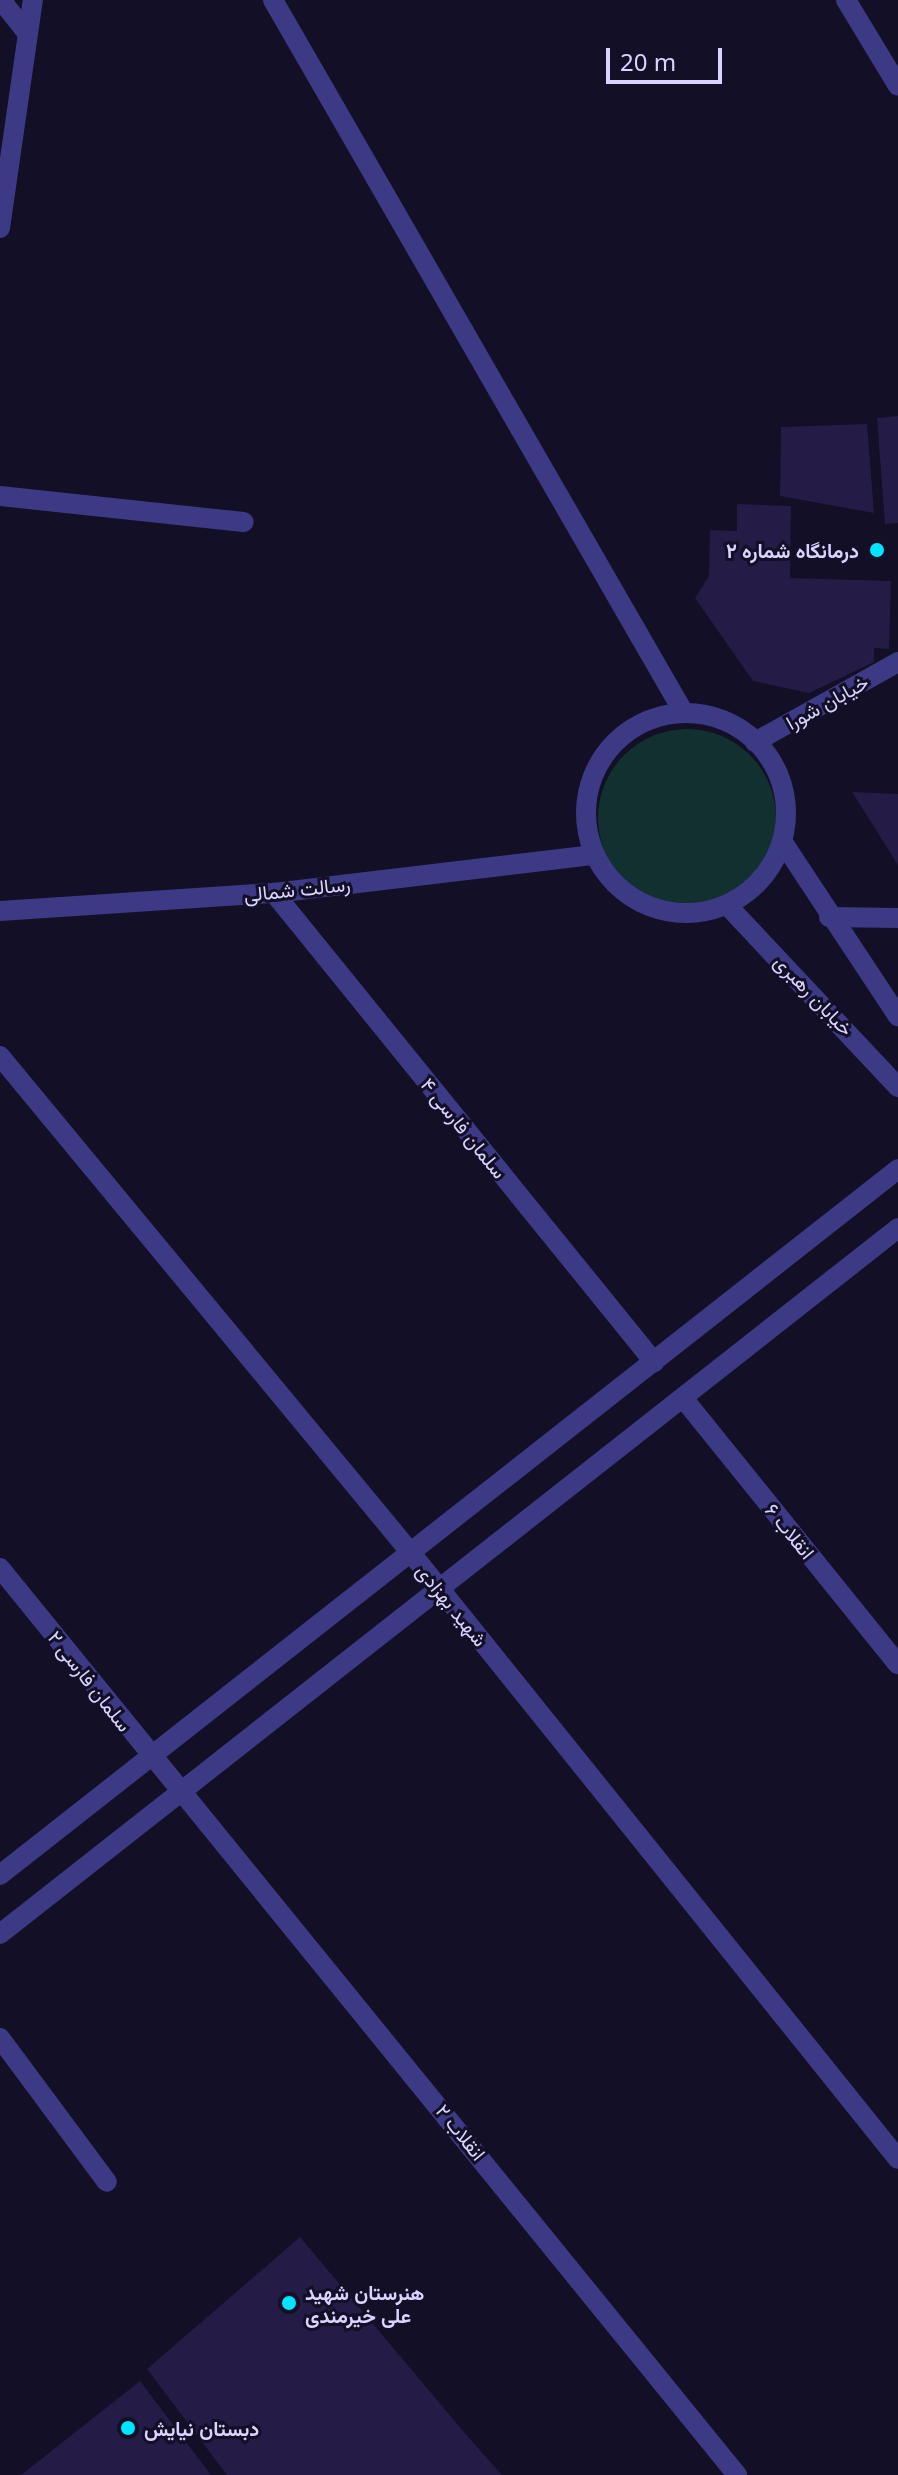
<!DOCTYPE html>
<html>
<head>
<meta charset="utf-8">
<style>
  body { margin:0 }
  #map { position:relative; width:898px; height:2475px; overflow:hidden; background:#130f26; font-family:"Noto Sans",Vazirmatn,sans-serif }
  div>[style] { position:absolute }
  .green>* { inset:0; background:#12302f }
  .round { border-radius:50% }
  .building>* { inset:0; background:#241b47 }
  .street>* { height:20px; margin:-10px; padding:0 10px; transform-origin:10px; border-radius:10px; background:#3d3a85 }
  .street>.ring { margin:-10px; padding:0; box-sizing:content-box; background:none; border:20px solid #3d3a85; border-radius:50% }
  .dots>* { width:22px; height:22px; translate:-50% -50%; box-sizing:border-box; border:4px solid #130f26; border-radius:50% }
  span { translate:-50% -50%; white-space:nowrap; text-align:center; line-height:1.15; -webkit-text-stroke:6px #130f26; paint-order:stroke }
  .poi-label { font-size:20px; color:#d9d4ff; font-weight:700 }
  .right { translate:-100% -50%; text-align:right }
  .left { translate:0 -50%; text-align:left }
  .street-label { font-size:20px; color:#d9d4ff }
  .scale { position:absolute; left:606px; top:48px; width:116px; height:36px; box-sizing:border-box; border:4px solid #d9d4ff; border-top:0; padding-left:10px; font-size:24px; line-height:28px; white-space:nowrap; color:#d9d4ff; -webkit-text-stroke:6px #130f26; paint-order:stroke }
</style>
</head>
<body>
<div id="map">
  <div class="green">
    <div class="round" style="left:598px;top:729px;width:178px;height:178px"></div>
  </div>
  <div class="building">
    <div style="clip-path:polygon(898px 416px,898px 523px,885px 524px,877px 418px)"></div>
    <div style="clip-path:polygon(867px 424px,874px 513px,780px 496px,781px 427px)"></div>
    <div style="clip-path:polygon(737px 504px,791px 506px,790px 578px,891px 581px,889px 649px,874px 648px,874px 662px,809px 693px,753px 681px,695px 598px,709px 576px,710px 530px,737px 531px)"></div>
    <div style="clip-path:polygon(852px 792px,898px 794px,898px 865px)"></div>
    <div style="clip-path:polygon(300px 2237px,469px 2438px,502px 2475px,227px 2475px,147px 2369px)"></div>
    <div style="clip-path:polygon(140px 2381px,211px 2475px,21px 2475px)"></div>
  </div>
  <div class="street">
    <div style="left:1px;top:0;width:43px;rotate:51.5deg"></div>
    <div style="left:273px;top:0;width:823px;rotate:60.04deg"></div>
    <div style="left:846px;top:0;width:100px;rotate:58.8deg"></div>
    <div style="left:0;top:228px;width:230px;rotate:-81.8deg"></div>
    <div style="left:0;top:496px;width:245px;rotate:6.1deg"></div>
    <div class="ring" style="left:586px;top:713px;width:180px;height:180px"></div>
    <div style="left:755px;top:742px;width:164px;rotate:-29.2deg"></div>
    <div style="left:782px;top:841px;width:210px;rotate:56.5deg"></div>
    <div style="left:274px;top:893px;width:604px;rotate:50.98deg"></div>
    <div style="left:727px;top:905px;width:250px;rotate:46.8deg"></div>
    <div style="left:0;top:911px;width:275px;rotate:-3.8deg"></div>
    <div style="left:274px;top:893px;width:322px;rotate:-6.8deg"></div>
    <div style="left:829px;top:917px;width:69px;rotate:0.8deg"></div>
    <div style="left:0;top:1056px;width:645px;rotate:50.41deg"></div>
    <div style="left:411px;top:1553px;width:777px;rotate:51.21deg"></div>
    <div style="left:683px;top:1398px;width:342px;rotate:51.1deg"></div>
    <div style="left:0;top:1568px;width:1169px;rotate:50.9deg"></div>
    <div style="left:0;top:1875px;width:1142px;rotate:-38.17deg"></div>
    <div style="left:0;top:1934px;width:1142px;rotate:-38.17deg"></div>
    <div style="left:0;top:2038px;width:179px;rotate:53.4deg"></div>
  </div>
  <div class="dots">
    <div style="left:877px;top:550px;background:#00e5ff"></div>
    <div style="left:289px;top:2303px;background:#00e5ff"></div>
    <div style="left:128px;top:2428px;background:#00e5ff"></div>
  </div>
  <div class="poi-label">
    <span class="right" style="left:859px;top:550px">درمانگاه شماره ۲</span>
    <span class="left" style="left:305px;top:2304px">هنرستان شهید<br>علی خیرمندی</span>
    <span class="left" style="left:144px;top:2428px">دبستان نیایش</span>
  </div>
  <div class="street-label">
    <span style="left:827px;top:702px;rotate:-29deg">خیابان شورا</span>
    <span style="left:297px;top:889px;rotate:-6deg">رسالت شمالی</span>
    <span style="left:814px;top:995px;rotate:46deg">خیابان رهبری</span>
    <span style="left:464px;top:1128px;rotate:51deg">سلمان فارسی ۴</span>
    <span style="left:790px;top:1531px;rotate:51deg">انقلاب ۶</span>
    <span style="left:452px;top:1605px;rotate:51deg">شهید بهزادی</span>
    <span style="left:90px;top:1681px;rotate:52deg">سلمان فارسی ۲</span>
    <span style="left:461px;top:2132px;rotate:51deg">انقلاب ۲</span>
  </div>
  <div class="scale">20 m</div>
</div>
</body>
</html>
